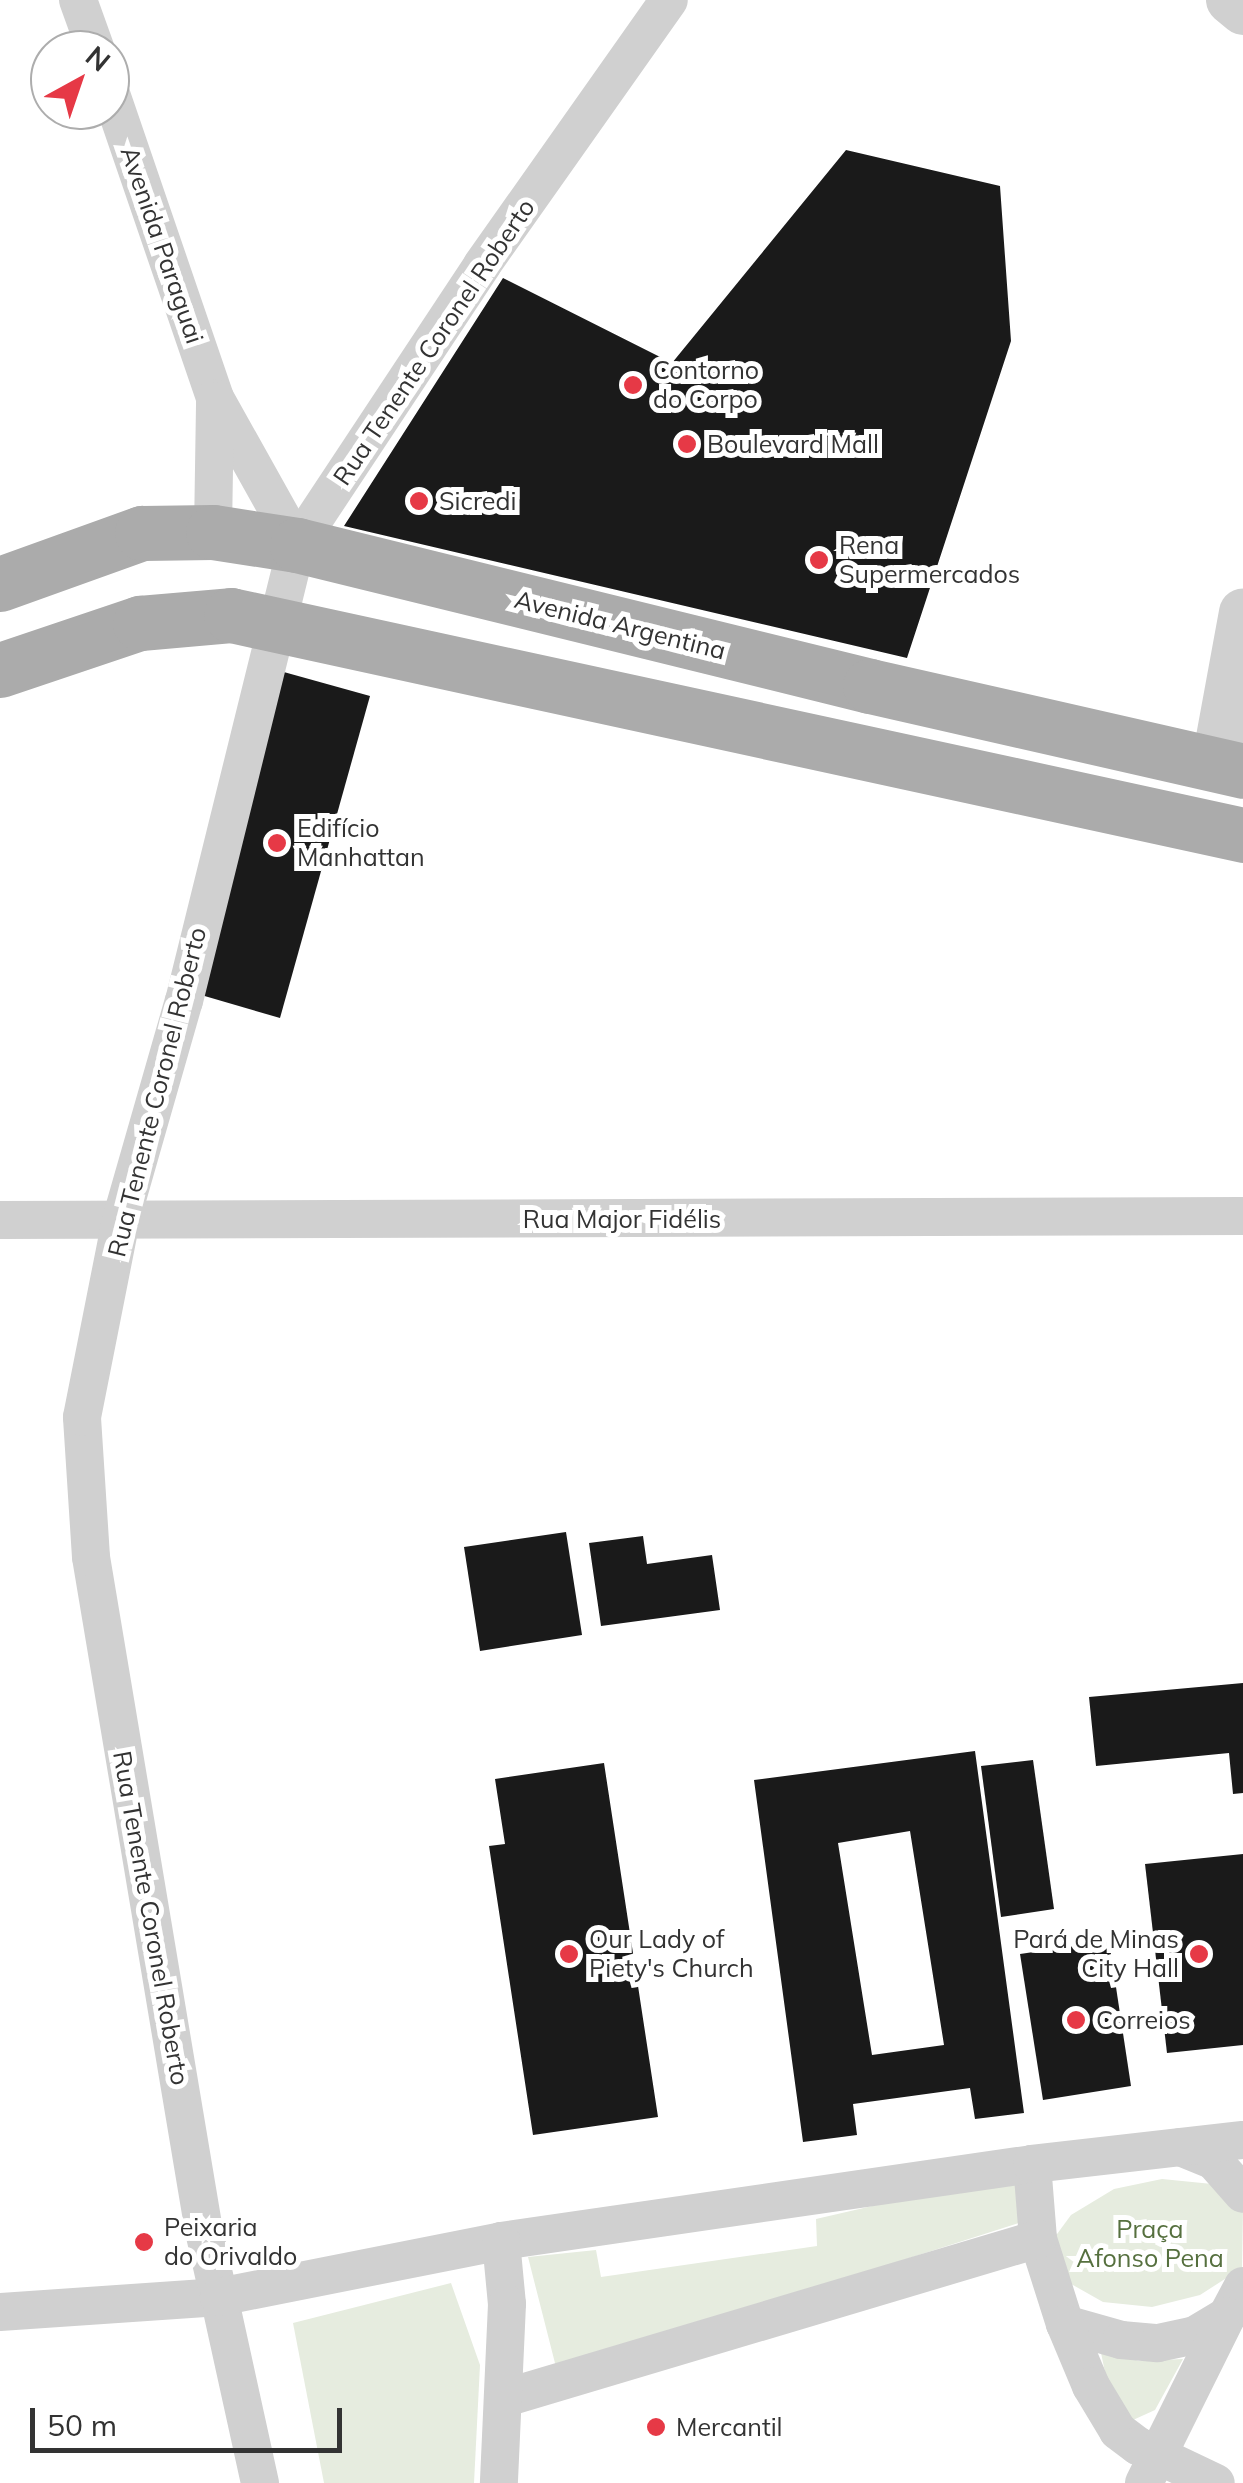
<!DOCTYPE html>
<html>
<head>
<meta charset="utf-8">
<style>
  body { margin:0 }
  #map { position:relative; width:1243px; height:2483px; overflow:hidden; background:#fff; font-family:Mulish,sans-serif }
  div>[style] { position:absolute }
  .green>* { inset:0; background:#e6ecdf }
  .building>* { inset:0; background:#1a1a1a }
  .minor>* { height:38px; margin:-19px; padding:0 19px; transform-origin:19px; border-radius:19px; background:#d0d0d0 }
  .tertiary>* { height:48px; margin:-24px; padding:0 24px; transform-origin:24px; border-radius:24px; background:#d0d0d0 }
  .primary>* { height:55px; margin:-27.5px; padding:0 27.5px; transform-origin:27.5px; border-radius:27.5px; background:#ababab }
  .dots>* { width:28px; height:28px; translate:-50% -50%; box-sizing:border-box; border:5px solid #fff; border-radius:50% }
  span { translate:-50% -50%; white-space:nowrap; text-align:center; line-height:1.15; -webkit-text-stroke:10px #fff; paint-order:stroke }
  .street-label { font-size:25px; color:#333 }
  .poi-label { font-size:25px; color:#333 }
  .left { translate:0 -50%; text-align:left }
  .right { translate:-100% -50%; text-align:right }
  .park-label { font-size:25px; color:#56703f }
  .north { position:absolute; left:30px; top:30px; width:100px; height:100px; box-sizing:border-box; background:#fff; border:2px solid #adadad; border-radius:50%; rotate:40deg; font-size:28px; font-weight:700; line-height:40px; text-align:center; color:#333 }
  .north::after { content:''; display:block; margin:auto; width:35px; height:45px; background:#e63946; clip-path:polygon(50% 0,100% 100%,50% 72%,0 100%) }
  .scale { position:absolute; left:30px; top:2408px; width:312px; height:45px; box-sizing:border-box; border:5px solid #333; border-top:0; padding-left:12px; font-size:30px; line-height:35px; white-space:nowrap; color:#333; -webkit-text-stroke:8px #fff; paint-order:stroke }
</style>
</head>
<body>
<div id="map">
  <div class="green">
    <div style="clip-path:polygon(1019px 2172px,1028px 2220px,557px 2371px,528px 2257px,596px 2250px,601px 2277px,817px 2246px,816px 2219px)"></div>
    <div style="clip-path:polygon(1162px 2179px,1212px 2184px,1243px 2209px,1242px 2268px,1200px 2295px,1152px 2307px,1103px 2302px,1057px 2276px,1049px 2245px,1071px 2215px,1114px 2189px)"></div>
    <div style="clip-path:polygon(451px 2283px,480px 2365px,474px 2483px,324px 2483px,293px 2323px)"></div>
    <div style="clip-path:polygon(1100px 2348px,1139px 2361px,1183px 2359px,1155px 2410px,1133px 2420px,1111px 2401px)"></div>
  </div>
  <div class="building">
    <div style="clip-path:polygon(846px 150px,1000px 186px,1011px 341px,907px 658px,344px 526px,503px 278px,672px 363px)"></div>
    <div style="clip-path:polygon(273px 669px,370px 696px,280px 1018px,184px 990px)"></div>
    <div style="clip-path:polygon(566px 1532px,582px 1635px,480px 1651px,464px 1547px)"></div>
    <div style="clip-path:polygon(643px 1536px,647px 1564px,712px 1555px,720px 1610px,601px 1626px,589px 1543px)"></div>
    <div style="clip-path:polygon(1243px 1683px,1243px 1793px,1233px 1794px,1229px 1753px,1096px 1766px,1089px 1697px)"></div>
    <div style="clip-path:polygon(evenodd,975px 1751px,1024px 2113px,975px 2119px,970px 2088px,853px 2104px,857px 2135px,803px 2142px,754px 1780px,975px 1751px,910px 1831px,944px 2045px,872px 2055px,838px 1843px,910px 1831px)"></div>
    <div style="clip-path:polygon(1033px 1760px,1054px 1909px,1001px 1917px,981px 1766px)"></div>
    <div style="clip-path:polygon(604px 1763px,658px 2117px,533px 2135px,489px 1846px,505px 1844px,495px 1779px)"></div>
    <div style="clip-path:polygon(1243px 1854px,1243px 2045px,1167px 2053px,1145px 1864px)"></div>
    <div style="clip-path:polygon(1109px 1941px,1131px 2086px,1043px 2100px,1020px 1954px)"></div>
  </div>
  <div class="minor">
    <div style="left:78px;top:0;width:53px;rotate:70.2deg"></div>
    <div style="left:110px;top:91px;width:324px;rotate:71.1deg"></div>
    <div style="left:215px;top:398px;width:168px;rotate:60.8deg"></div>
    <div style="left:213px;top:532px;width:131px;rotate:-89.1deg"></div>
    <div style="left:0;top:1220px;width:1243px;rotate:-0.18deg"></div>
    <div style="left:1180px;top:2147px;width:35px;rotate:22deg"></div>
    <div style="left:1213px;top:2160px;width:45px;rotate:48.6deg"></div>
    <div style="left:1032px;top:2164px;width:75px;rotate:85.4deg"></div>
    <div style="left:1038px;top:2239px;width:89px;rotate:72.4deg"></div>
    <div style="left:1065px;top:2324px;width:58px;rotate:15.9deg"></div>
    <div style="left:1121px;top:2340px;width:37px;rotate:5deg"></div>
    <div style="left:1158px;top:2343px;width:38px;rotate:-12deg"></div>
    <div style="left:1195px;top:2335px;width:37px;rotate:-31deg"></div>
    <div style="left:1227px;top:2316px;width:34px;rotate:-62deg"></div>
    <div style="left:501px;top:2241px;width:537px;rotate:-8.25deg"></div>
    <div style="left:1032px;top:2164px;width:212px;rotate:-6.5deg"></div>
    <div style="left:0;top:2312px;width:220px;rotate:-3.9deg"></div>
    <div style="left:219px;top:2297px;width:68px;rotate:-102.8deg"></div>
    <div style="left:204px;top:2231px;width:683px;rotate:-99.52deg"></div>
    <div style="left:91px;top:1557px;width:140px;rotate:-93.7deg"></div>
    <div style="left:82px;top:1417px;width:201px;rotate:-78.8deg"></div>
    <div style="left:121px;top:1220px;width:228px;rotate:-74deg"></div>
    <div style="left:184px;top:1001px;width:470px;rotate:-76.1deg"></div>
    <div style="left:297px;top:545px;width:336px;rotate:-56.5deg"></div>
    <div style="left:482px;top:265px;width:324px;rotate:-54.8deg"></div>
    <div style="left:1065px;top:2324px;width:67px;rotate:67.2deg"></div>
    <div style="left:1091px;top:2386px;width:52px;rotate:59deg"></div>
    <div style="left:1118px;top:2431px;width:25px;rotate:37deg"></div>
    <div style="left:1138px;top:2446px;width:86px;rotate:25.4deg"></div>
    <div style="left:505px;top:2398px;width:556px;rotate:-16.61deg"></div>
    <div style="left:260px;top:2483px;width:190px;rotate:-102.4deg"></div>
    <div style="left:219px;top:2297px;width:288px;rotate:-11.2deg"></div>
    <div style="left:501px;top:2241px;width:63px;rotate:84.6deg"></div>
    <div style="left:507px;top:2304px;width:179px;rotate:92.6deg"></div>
    <div style="left:1144px;top:2483px;width:186px;rotate:-63.6deg"></div>
  </div>
  <div class="tertiary">
    <div style="left:1230px;top:0;width:17px;rotate:40deg"></div>
    <div style="left:1215px;top:765px;width:155px;rotate:-79.6deg"></div>
  </div>
  <div class="primary">
    <div style="left:0;top:584px;width:151px;rotate:-19.8deg"></div>
    <div style="left:142px;top:533px;width:71px;rotate:-0.8deg"></div>
    <div style="left:213px;top:532px;width:85px;rotate:8.8deg"></div>
    <div style="left:297px;top:545px;width:590px;rotate:13.82deg"></div>
    <div style="left:870px;top:686px;width:383px;rotate:12.8deg"></div>
    <div style="left:0;top:670px;width:148px;rotate:-18.6deg"></div>
    <div style="left:140px;top:623px;width:91px;rotate:-5deg"></div>
    <div style="left:231px;top:615px;width:1036px;rotate:12.26deg"></div>
  </div>
  <div class="dots">
    <div style="left:633px;top:385px;background:#e63946"></div>
    <div style="left:687px;top:444px;background:#e63946"></div>
    <div style="left:419px;top:501px;background:#e63946"></div>
    <div style="left:819px;top:560px;background:#e63946"></div>
    <div style="left:277px;top:843px;background:#e63946"></div>
    <div style="left:569px;top:1954px;background:#e63946"></div>
    <div style="left:1199px;top:1954px;background:#e63946"></div>
    <div style="left:1076px;top:2020px;background:#e63946"></div>
    <div style="left:144px;top:2242px;background:#e63946"></div>
    <div style="left:656px;top:2427px;background:#e63946"></div>
  </div>
  <div class="street-label">
    <span style="left:162px;top:245px;rotate:71deg">Avenida Paraguai</span>
    <span style="left:434px;top:342px;rotate:-56deg">Rua Tenente Coronel Roberto</span>
    <span style="left:620px;top:625px;rotate:14deg">Avenida Argentina</span>
    <span style="left:157px;top:1092px;rotate:-76deg">Rua Tenente Coronel Roberto</span>
    <span style="left:622px;top:1219px">Rua Major Fidélis</span>
    <span style="left:151px;top:1918px;rotate:80deg">Rua Tenente Coronel Roberto</span>
  </div>
  <div class="poi-label">
    <span class="left" style="left:653px;top:385px">Contorno<br>do Corpo</span>
    <span class="left" style="left:707px;top:444px">Boulevard Mall</span>
    <span class="left" style="left:439px;top:501px">Sicredi</span>
    <span class="left" style="left:839px;top:560px">Rena<br>Supermercados</span>
    <span class="left" style="left:297px;top:843px">Edifício<br>Manhattan</span>
    <span class="left" style="left:589px;top:1954px">Our Lady of<br>Piety's Church</span>
    <span class="right" style="left:1179px;top:1954px">Pará de Minas<br>City Hall</span>
    <span class="left" style="left:1096px;top:2020px">Correios</span>
    <span class="left" style="left:164px;top:2242px">Peixaria<br>do Orivaldo</span>
    <span class="left" style="left:676px;top:2427px">Mercantil</span>
  </div>
  <div class="park-label">
    <span style="left:1150px;top:2244px">Praça<br>Afonso Pena</span>
  </div>
  <div class="north">N</div>
  <div class="scale">50 m</div>
</div>
</body>
</html>
